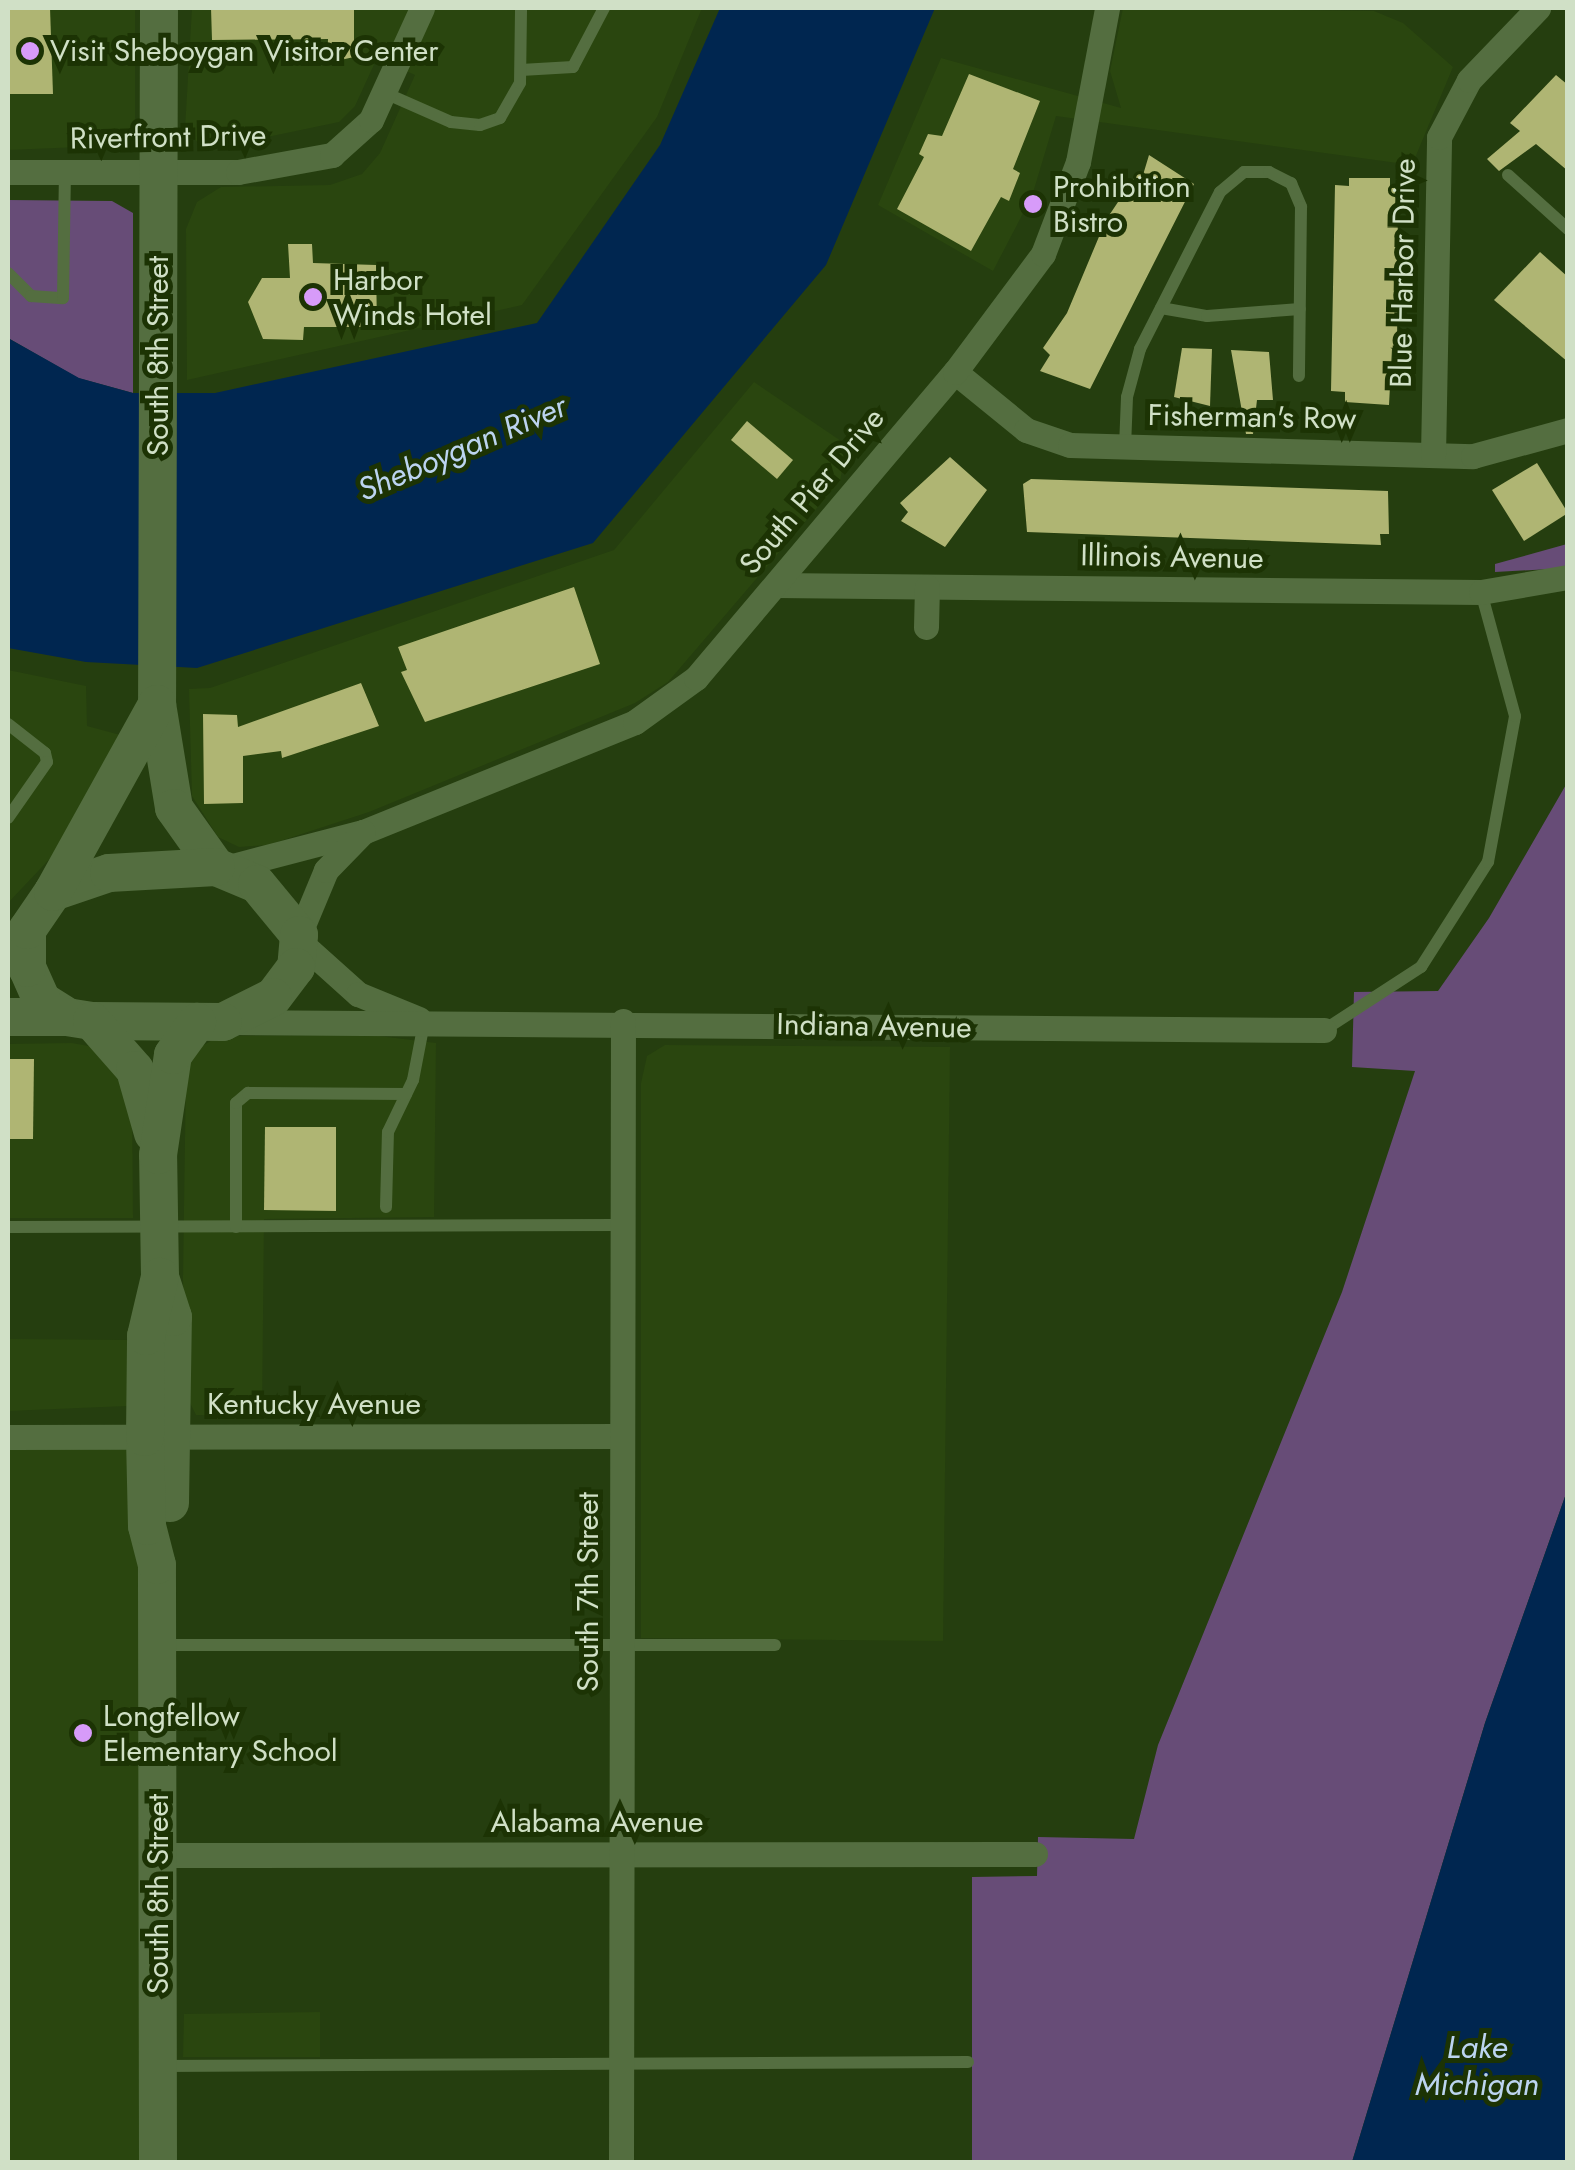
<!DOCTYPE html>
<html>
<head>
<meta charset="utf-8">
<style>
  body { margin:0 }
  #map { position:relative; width:1575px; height:2170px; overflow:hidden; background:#253e0f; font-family:Jost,sans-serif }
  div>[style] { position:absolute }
  .built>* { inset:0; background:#2a460f }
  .green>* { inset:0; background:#674c77 }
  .water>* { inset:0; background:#002650 }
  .building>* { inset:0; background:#afb573 }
  .lane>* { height:12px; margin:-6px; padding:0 6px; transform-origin:6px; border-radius:6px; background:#546e40 }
  .street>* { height:25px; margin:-12.5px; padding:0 12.5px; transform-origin:12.5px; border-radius:12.5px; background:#546e40 }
  .secondary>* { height:38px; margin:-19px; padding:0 19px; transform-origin:19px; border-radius:19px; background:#546e40 }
  .dots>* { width:28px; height:28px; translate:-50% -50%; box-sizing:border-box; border:5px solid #1c3304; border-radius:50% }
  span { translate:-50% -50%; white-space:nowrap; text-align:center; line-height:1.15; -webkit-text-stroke:10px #1c3304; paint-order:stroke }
  .poi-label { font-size:30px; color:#d0e0c6 }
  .left { translate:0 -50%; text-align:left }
  .street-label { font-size:30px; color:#d0e0c6 }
  .water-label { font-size:32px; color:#bcd4f0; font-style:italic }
  .frame { position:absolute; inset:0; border:10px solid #d0e0c6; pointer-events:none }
</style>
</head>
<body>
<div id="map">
  <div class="built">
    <div style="clip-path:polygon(8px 8px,135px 8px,135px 128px,127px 145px,8px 150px)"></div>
    <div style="clip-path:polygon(192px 8px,702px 8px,657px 117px,522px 305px,187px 380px,186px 229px,197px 202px,221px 187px,330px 185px,362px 174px,380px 153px,415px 75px,377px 58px,355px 106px,339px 122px,205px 150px,185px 129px)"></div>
    <div style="clip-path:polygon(1123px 8px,1374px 11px,1403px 23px,1453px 67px,1412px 165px,1056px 116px,1032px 196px,993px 271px,878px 205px,941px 58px,1121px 108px,1110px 71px)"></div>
    <div style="clip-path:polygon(754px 382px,847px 445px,840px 481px,668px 682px,635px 703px,369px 812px,268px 845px,239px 847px,218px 837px,192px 796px,189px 689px,210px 688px,614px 550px)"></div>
    <div style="clip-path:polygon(8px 670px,86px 686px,87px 726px,124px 736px,58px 850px,8px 903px)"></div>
    <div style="clip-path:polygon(371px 1035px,436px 1043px,434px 1217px,264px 1219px,262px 1416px,196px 1415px,185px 1393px,183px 1278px,186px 1069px,192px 1052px,219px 1036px)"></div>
    <div style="clip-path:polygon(72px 1043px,100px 1048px,132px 1096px,133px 1218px,8px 1218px,8px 1044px)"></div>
    <div style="clip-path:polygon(665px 1045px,950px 1047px,943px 1641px,641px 1638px,641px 1083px,647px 1056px)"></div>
    <div style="clip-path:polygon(8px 1339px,129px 1340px,127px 1406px,8px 1411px)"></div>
    <div style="clip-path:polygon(8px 1437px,145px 1437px,158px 2162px,8px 2162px)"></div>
    <div style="clip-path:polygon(320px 2012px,320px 2057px,183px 2057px,184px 2014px)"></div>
  </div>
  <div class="green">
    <div style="clip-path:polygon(8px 200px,112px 201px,133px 213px,133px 393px,78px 378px,8px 338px)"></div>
    <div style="clip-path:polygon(1567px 544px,1567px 568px,1495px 572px,1495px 564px)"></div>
    <div style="clip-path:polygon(1567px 783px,1567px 1491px,1485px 1723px,1352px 2162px,972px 2162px,972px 1877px,1037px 1876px,1038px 1837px,1134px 1839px,1158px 1745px,1342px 1292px,1415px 1071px,1352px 1067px,1354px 992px,1438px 991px,1489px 918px)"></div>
  </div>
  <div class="water">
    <div style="clip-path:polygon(720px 8px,935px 8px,826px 265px,593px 543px,197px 668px,86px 662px,8px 648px,8px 338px,79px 378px,133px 393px,215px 393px,537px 323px,660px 145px)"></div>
    <div style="clip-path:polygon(1567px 1491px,1567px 2162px,1352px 2162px,1485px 1723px)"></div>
  </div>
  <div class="building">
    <div style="clip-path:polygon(8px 8px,50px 8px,53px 94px,8px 94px)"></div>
    <div style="clip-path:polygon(211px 8px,354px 8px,354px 57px,327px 63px,328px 39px,212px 40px)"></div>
    <div style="clip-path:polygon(969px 74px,1040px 101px,1013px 169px,1020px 173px,1009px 201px,1001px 197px,971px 251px,897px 209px,924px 157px,919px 154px,928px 134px,942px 136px)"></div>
    <div style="clip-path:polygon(1556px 75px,1568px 85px,1568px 171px,1536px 144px,1499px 171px,1487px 159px,1520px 131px,1510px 123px)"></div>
    <div style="clip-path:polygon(1149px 155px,1194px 184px,1090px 389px,1040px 371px,1050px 355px,1043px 348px,1067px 313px,1106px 220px,1138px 172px,1143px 175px)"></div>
    <div style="clip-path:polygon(1349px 178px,1390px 178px,1390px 188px,1398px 188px,1397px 349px,1392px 349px,1389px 405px,1345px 402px,1345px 392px,1331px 391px,1335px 185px,1349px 186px)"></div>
    <div style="clip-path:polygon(288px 244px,312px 244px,313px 263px,376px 265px,377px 327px,304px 327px,303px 340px,263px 339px,248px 302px,262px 278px,290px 278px)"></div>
    <div style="clip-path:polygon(1540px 252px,1568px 277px,1568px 362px,1494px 300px)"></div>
    <div style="clip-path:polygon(1182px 348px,1212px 349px,1210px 406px,1174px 397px)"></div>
    <div style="clip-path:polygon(1231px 350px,1269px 352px,1273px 400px,1257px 400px,1253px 434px,1246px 434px)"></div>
    <div style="clip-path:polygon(747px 421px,793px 460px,777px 479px,731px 440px)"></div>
    <div style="clip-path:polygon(950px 457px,987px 490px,945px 547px,901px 521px,908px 512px,900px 503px)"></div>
    <div style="clip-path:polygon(1537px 463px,1568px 513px,1524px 541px,1492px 490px)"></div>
    <div style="clip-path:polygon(1031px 479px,1388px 491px,1389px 534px,1380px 534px,1381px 545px,1027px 532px,1023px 484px)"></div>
    <div style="clip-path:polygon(574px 587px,600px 664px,425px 722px,401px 672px,407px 670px,398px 647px)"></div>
    <div style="clip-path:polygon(361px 683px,379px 726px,282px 758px,281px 751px,243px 756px,243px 803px,204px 804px,203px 714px,237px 715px,238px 727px)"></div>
    <div style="clip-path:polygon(8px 1059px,34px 1059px,33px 1139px,8px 1139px)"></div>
    <div style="clip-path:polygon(265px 1127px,336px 1127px,336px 1211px,264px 1210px)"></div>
  </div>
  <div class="lane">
    <div style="left:521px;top:70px;width:52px;rotate:-3.3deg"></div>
    <div style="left:573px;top:67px;width:67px;rotate:-62.3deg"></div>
    <div style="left:385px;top:93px;width:72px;rotate:23.7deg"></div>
    <div style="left:451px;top:122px;width:29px;rotate:6deg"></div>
    <div style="left:480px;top:125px;width:21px;rotate:-19deg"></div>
    <div style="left:500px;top:118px;width:40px;rotate:-60.3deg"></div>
    <div style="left:520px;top:83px;width:75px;rotate:-89.2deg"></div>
    <div style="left:1508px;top:175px;width:81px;rotate:42deg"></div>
    <div style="left:8px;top:273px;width:33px;rotate:45deg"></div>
    <div style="left:31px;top:296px;width:32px;rotate:4deg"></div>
    <div style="left:63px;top:298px;width:126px;rotate:-89.1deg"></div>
    <div style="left:1161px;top:308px;width:47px;rotate:9.9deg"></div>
    <div style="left:1207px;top:316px;width:93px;rotate:-4.3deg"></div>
    <div style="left:1125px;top:447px;width:50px;rotate:-87.7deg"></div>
    <div style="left:1127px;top:397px;width:50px;rotate:-74.8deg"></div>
    <div style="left:1140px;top:349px;width:176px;rotate:-63deg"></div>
    <div style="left:1220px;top:192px;width:31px;rotate:-40deg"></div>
    <div style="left:1244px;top:172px;width:25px"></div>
    <div style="left:1269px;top:172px;width:25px;rotate:27deg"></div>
    <div style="left:1291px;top:183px;width:26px;rotate:67deg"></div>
    <div style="left:1301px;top:207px;width:169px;rotate:90.7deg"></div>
    <div style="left:8px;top:724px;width:47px;rotate:38.1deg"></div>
    <div style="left:45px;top:753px;width:9px;rotate:77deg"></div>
    <div style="left:47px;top:762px;width:68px;rotate:124.9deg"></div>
    <div style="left:1324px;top:1030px;width:116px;rotate:-33deg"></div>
    <div style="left:1421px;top:967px;width:125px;rotate:-57.5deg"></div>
    <div style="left:1488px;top:862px;width:148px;rotate:-79.5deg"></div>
    <div style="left:1515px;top:716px;width:129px;rotate:-105.3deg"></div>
    <div style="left:386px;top:1207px;width:75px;rotate:-88.5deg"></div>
    <div style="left:388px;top:1132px;width:58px;rotate:-64.3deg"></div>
    <div style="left:413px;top:1080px;width:58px;rotate:-79.1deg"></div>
    <div style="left:8px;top:1227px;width:612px;rotate:-0.19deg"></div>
    <div style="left:236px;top:1227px;width:124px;rotate:-90deg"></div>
    <div style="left:236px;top:1103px;width:16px;rotate:-40deg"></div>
    <div style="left:248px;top:1093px;width:158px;rotate:0.4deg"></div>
    <div style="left:160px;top:1645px;width:615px"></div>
    <div style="left:161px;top:2066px;width:807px;rotate:-0.28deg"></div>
  </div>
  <div class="street">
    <div style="left:8px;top:172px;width:230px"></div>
    <div style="left:238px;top:172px;width:96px;rotate:-10.3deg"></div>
    <div style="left:332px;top:155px;width:52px;rotate:-41.9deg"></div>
    <div style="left:371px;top:120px;width:123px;rotate:-65.5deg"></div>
    <div style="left:955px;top:372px;width:92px;rotate:39.2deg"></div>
    <div style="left:1026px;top:430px;width:46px;rotate:18.8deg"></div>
    <div style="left:1070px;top:445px;width:403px;rotate:1.6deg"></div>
    <div style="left:1473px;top:456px;width:98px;rotate:-15.3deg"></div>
    <div style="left:1433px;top:455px;width:318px;rotate:-88.9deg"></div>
    <div style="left:1439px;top:137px;width:64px;rotate:-62.2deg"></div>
    <div style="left:1469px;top:80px;width:100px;rotate:-46.2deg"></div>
    <div style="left:776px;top:585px;width:705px;rotate:0.57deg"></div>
    <div style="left:1481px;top:592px;width:88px;rotate:-9.8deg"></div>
    <div style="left:926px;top:627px;width:40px;rotate:-88.6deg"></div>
    <div style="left:221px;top:869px;width:147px;rotate:-14.6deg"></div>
    <div style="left:363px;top:832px;width:293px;rotate:-22deg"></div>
    <div style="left:635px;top:722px;width:75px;rotate:-35.8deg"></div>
    <div style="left:696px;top:678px;width:401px;rotate:-49.8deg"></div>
    <div style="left:955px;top:372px;width:147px;rotate:-53.3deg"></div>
    <div style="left:1043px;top:254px;width:98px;rotate:-69.2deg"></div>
    <div style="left:1078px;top:162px;width:157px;rotate:-79.3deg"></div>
    <div style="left:299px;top:935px;width:70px;rotate:-67.4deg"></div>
    <div style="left:326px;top:870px;width:53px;rotate:-45.8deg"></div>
    <div style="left:300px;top:942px;width:78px;rotate:41.9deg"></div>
    <div style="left:358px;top:994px;width:66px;rotate:22.3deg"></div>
    <div style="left:228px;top:1022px;width:1096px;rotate:0.42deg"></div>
    <div style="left:8px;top:1437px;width:612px;rotate:-0.09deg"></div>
    <div style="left:158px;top:1855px;width:877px;rotate:-0.07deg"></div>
    <div style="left:621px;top:2162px;width:1141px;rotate:-89.9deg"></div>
  </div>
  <div class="secondary">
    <div style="left:159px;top:8px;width:696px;rotate:90.16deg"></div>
    <div style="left:157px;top:704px;width:105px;rotate:80.7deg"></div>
    <div style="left:174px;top:808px;width:72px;rotate:54.6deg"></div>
    <div style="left:216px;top:867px;width:44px;rotate:22.5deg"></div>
    <div style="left:257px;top:884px;width:66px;rotate:50.5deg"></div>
    <div style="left:299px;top:935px;width:32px;rotate:95deg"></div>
    <div style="left:296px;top:967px;width:38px;rotate:127deg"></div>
    <div style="left:273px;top:997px;width:56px;rotate:153.4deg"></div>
    <div style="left:223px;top:1022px;width:131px;rotate:-179.6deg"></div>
    <div style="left:92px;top:1021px;width:24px;rotate:-171deg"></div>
    <div style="left:68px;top:1017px;width:31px;rotate:-148deg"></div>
    <div style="left:42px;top:1001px;width:36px;rotate:-114deg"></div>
    <div style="left:27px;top:968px;width:38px;rotate:-90deg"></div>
    <div style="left:27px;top:930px;width:46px;rotate:-55.6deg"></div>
    <div style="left:53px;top:892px;width:59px;rotate:-18.7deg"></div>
    <div style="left:109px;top:873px;width:107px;rotate:-3.2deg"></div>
    <div style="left:53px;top:892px;width:215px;rotate:-61deg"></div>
    <div style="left:8px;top:1017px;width:60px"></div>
    <div style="left:92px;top:1021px;width:65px;rotate:48.7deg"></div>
    <div style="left:135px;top:1070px;width:66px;rotate:74.1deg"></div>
    <div style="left:170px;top:1503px;width:186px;rotate:-89.1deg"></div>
    <div style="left:173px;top:1317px;width:42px;rotate:-108deg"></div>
    <div style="left:160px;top:1277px;width:122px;rotate:-90.9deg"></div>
    <div style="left:158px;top:1155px;width:101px;rotate:-81.5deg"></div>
    <div style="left:173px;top:1055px;width:41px;rotate:-54deg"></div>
    <div style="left:158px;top:2162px;width:597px;rotate:-90.1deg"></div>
    <div style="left:157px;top:1565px;width:40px;rotate:-104.4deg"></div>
    <div style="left:147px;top:1526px;width:89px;rotate:-91.3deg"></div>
    <div style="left:145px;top:1437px;width:101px;rotate:-89.4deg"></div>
    <div style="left:146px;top:1336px;width:61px;rotate:-76.7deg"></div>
  </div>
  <div class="dots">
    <div style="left:30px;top:51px;background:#d79bf9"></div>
    <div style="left:1033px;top:204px;background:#d79bf9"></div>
    <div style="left:313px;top:297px;background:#d79bf9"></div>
    <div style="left:83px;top:1733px;background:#d79bf9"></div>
  </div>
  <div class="poi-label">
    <span class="left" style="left:50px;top:51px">Visit Sheboygan Visitor Center</span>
    <span class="left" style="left:1053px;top:204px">Prohibition<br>Bistro</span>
    <span class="left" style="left:333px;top:297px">Harbor<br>Winds Hotel</span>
    <span class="left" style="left:103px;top:1733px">Longfellow<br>Elementary School</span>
  </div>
  <div class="street-label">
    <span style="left:168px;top:137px;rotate:-1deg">Riverfront Drive</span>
    <span style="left:1403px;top:273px;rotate:-89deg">Blue Harbor Drive</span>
    <span style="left:158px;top:356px;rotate:-90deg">South 8th Street</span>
    <span style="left:1252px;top:417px;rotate:1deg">Fisherman's Row</span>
    <span style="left:812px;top:491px;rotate:-50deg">South Pier Drive</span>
    <span style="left:1172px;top:557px;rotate:1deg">Illinois Avenue</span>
    <span style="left:874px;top:1026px;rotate:1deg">Indiana Avenue</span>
    <span style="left:314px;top:1404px">Kentucky Avenue</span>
    <span style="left:588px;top:1592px;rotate:-90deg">South 7th Street</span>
    <span style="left:597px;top:1822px">Alabama Avenue</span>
    <span style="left:158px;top:1894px;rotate:-90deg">South 8th Street</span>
  </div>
  <div class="water-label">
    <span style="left:462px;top:448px;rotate:-23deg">Sheboygan River</span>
    <span style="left:1477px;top:2066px">Lake<br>Michigan</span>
  </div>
  <div class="frame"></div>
</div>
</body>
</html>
